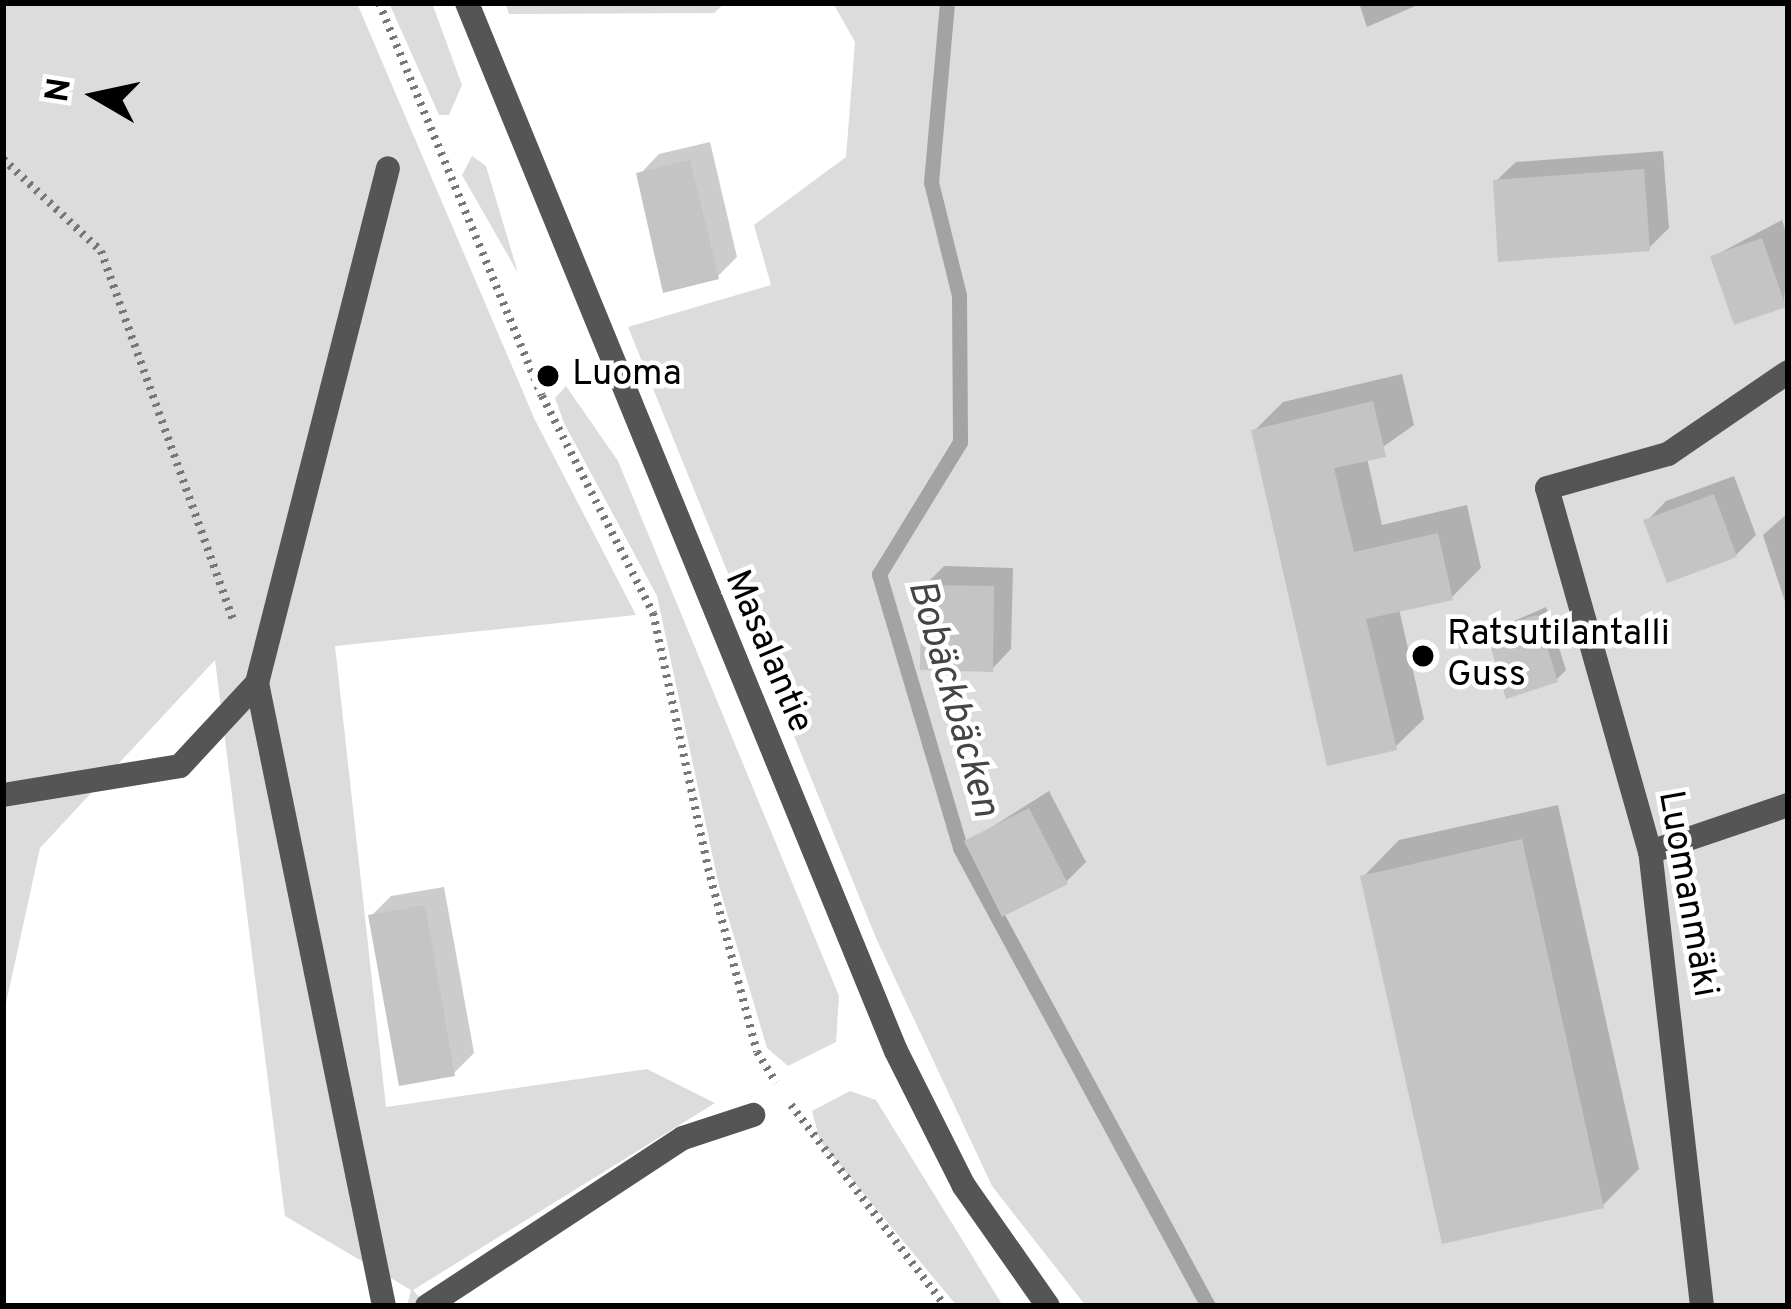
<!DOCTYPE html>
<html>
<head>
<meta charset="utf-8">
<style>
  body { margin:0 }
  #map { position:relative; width:1791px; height:1309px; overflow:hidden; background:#fff; font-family:Overpass,sans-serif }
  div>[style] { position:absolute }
  .green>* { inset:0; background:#dcdcdc }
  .shadow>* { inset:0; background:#0003 }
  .stream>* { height:15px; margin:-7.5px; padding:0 7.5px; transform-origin:7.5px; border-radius:7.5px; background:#a3a3a3 }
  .building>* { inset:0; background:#c4c4c4 }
  .path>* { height:8px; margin-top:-4px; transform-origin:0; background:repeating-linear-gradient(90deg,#777 0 3px,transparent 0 9px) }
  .service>* { height:24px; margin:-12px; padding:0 12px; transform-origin:12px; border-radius:12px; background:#555 }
  .minor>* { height:24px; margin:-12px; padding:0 12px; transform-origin:12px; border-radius:12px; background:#555 }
  .tertiary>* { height:24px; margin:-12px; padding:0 12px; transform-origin:12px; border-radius:12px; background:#555 }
  .dots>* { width:33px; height:33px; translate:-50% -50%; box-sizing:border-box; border:6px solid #fff; border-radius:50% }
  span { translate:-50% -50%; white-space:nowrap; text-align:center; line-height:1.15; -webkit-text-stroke:9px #fff; paint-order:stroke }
  .poi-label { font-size:36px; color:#000 }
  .left { translate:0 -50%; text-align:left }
  .street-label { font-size:36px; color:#000 }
  .water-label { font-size:39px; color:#444; font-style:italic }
  .frame { position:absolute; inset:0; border:6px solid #000; pointer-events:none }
  .north { position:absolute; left:36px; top:36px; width:120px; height:120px; -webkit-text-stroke:9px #fff; paint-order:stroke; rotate:279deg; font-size:33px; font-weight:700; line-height:48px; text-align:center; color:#000 }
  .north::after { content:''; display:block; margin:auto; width:42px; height:54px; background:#000; clip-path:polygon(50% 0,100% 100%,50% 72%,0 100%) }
</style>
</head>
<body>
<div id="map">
  <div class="green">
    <div style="clip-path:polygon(3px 3px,357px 3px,535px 420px,636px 615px,335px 646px,386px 1107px,647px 1069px,715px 1103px,413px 1290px,427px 1306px,407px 1306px,411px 1290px,285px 1216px,215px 660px,40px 848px,3px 1017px)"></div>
    <div style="clip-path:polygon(389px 3px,432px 3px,462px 85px,449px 115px,439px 115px)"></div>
    <div style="clip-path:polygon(505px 3px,725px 3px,714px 13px,509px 14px)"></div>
    <div style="clip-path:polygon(833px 3px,1788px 3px,1788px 1306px,1086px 1306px,992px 1186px,876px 938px,628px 327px,771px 285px,754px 225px,846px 157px,855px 42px)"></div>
    <div style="clip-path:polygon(472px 156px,486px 166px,518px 273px,462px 175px)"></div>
    <div style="clip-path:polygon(566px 386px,618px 461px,839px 996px,836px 1042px,788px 1066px,767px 1048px,719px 886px,657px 596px,564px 423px,555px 398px)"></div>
    <div style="clip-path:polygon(850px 1091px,876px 1100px,1003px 1306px,957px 1306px,820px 1141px,812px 1111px)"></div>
  </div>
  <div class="shadow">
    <div style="clip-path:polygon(1359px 3px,1422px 3px,1367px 27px)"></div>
    <div style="clip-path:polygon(710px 142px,737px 257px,717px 277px,640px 174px,659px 154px)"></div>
    <div style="clip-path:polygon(1663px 151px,1669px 228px,1649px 248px,1496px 181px,1516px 162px)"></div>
    <div style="clip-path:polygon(1782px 220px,1788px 238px,1784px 304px,1714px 256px)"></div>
    <div style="clip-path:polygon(1402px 374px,1414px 425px,1367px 458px,1382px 525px,1467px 505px,1481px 568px,1452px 597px,1399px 609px,1424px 719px,1395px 747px,1254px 431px,1283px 402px)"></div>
    <div style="clip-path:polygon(1734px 476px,1756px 535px,1736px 555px,1647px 521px,1666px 501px)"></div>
    <div style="clip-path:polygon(1788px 513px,1788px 611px,1763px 535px)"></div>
    <div style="clip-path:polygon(944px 566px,1013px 568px,1011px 649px,992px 669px,924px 586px)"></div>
    <div style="clip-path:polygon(1546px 607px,1566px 670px,1556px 680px,1489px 632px)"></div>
    <div style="clip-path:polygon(1049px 791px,1086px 862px,1066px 882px,968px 842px)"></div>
    <div style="clip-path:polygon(1558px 805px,1639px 1169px,1603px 1205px,1363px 877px,1399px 840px)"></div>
    <div style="clip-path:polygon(444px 887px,474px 1053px,454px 1073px,371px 916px,391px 896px)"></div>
  </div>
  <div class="stream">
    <div style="left:947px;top:3px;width:180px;rotate:95.1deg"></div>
    <div style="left:931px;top:182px;width:116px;rotate:76.1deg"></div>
    <div style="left:959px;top:295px;width:147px;rotate:89.6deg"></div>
    <div style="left:960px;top:442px;width:155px;rotate:121.5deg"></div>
    <div style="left:879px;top:574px;width:286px;rotate:73.5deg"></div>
    <div style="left:960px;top:848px;width:521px;rotate:61.57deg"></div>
  </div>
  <div class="building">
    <div style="clip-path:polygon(690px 160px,719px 279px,663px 293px,636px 173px)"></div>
    <div style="clip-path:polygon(1644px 169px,1650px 251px,1498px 262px,1493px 180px)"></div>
    <div style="clip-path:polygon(1762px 238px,1786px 307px,1734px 325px,1710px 256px)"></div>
    <div style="clip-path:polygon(1373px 401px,1386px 457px,1334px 468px,1354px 552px,1438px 533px,1453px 600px,1366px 619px,1397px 750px,1327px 766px,1251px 430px)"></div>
    <div style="clip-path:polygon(1714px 494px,1737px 557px,1667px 583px,1643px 520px)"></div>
    <div style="clip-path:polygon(921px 585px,994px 586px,993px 672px,920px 670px)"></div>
    <div style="clip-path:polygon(1537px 615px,1558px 682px,1506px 699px,1486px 631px)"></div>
    <div style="clip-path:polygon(1029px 808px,1068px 884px,1002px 917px,964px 841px)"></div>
    <div style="clip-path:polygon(1522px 839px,1604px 1208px,1442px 1244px,1360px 876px)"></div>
    <div style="clip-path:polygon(425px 905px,455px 1076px,399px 1086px,368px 915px)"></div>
  </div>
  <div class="path">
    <div style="left:379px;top:3px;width:425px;rotate:67.5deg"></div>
    <div style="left:542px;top:396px;width:244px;rotate:62.9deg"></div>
    <div style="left:653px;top:613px;width:261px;rotate:77.8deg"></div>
    <div style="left:708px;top:868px;width:190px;rotate:75.1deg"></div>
    <div style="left:757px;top:1052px;width:36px;rotate:58deg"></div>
    <div style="left:3px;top:159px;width:134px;rotate:43.2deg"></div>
    <div style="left:101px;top:251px;width:392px;rotate:70.3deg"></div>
    <div style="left:791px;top:1105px;width:253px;rotate:52.5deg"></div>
  </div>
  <div class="service">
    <div style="left:257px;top:683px;width:636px;rotate:78.48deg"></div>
    <div style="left:3px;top:795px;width:179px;rotate:-9.3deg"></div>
    <div style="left:180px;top:766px;width:113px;rotate:-47.1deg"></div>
    <div style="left:257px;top:683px;width:531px;rotate:-75.73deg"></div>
    <div style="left:427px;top:1306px;width:306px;rotate:-33.3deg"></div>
    <div style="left:683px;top:1138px;width:74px;rotate:-18.2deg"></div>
  </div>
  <div class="minor">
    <div style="left:1650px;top:852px;width:146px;rotate:-18.8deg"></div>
    <div style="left:1702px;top:1306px;width:457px;rotate:-96.5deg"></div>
    <div style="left:1650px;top:852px;width:378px;rotate:-105.8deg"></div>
    <div style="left:1547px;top:488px;width:126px;rotate:-15.7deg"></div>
    <div style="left:1668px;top:454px;width:145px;rotate:-34.3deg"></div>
  </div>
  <div class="tertiary">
    <div style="left:467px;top:3px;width:1132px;rotate:67.74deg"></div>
    <div style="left:896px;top:1051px;width:151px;rotate:63.3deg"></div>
    <div style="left:964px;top:1186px;width:146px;rotate:55deg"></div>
  </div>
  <div class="dots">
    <div style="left:548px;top:376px;background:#000"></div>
    <div style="left:1423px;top:656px;background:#000"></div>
  </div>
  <div class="poi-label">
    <span class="left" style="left:572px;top:376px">Luoma</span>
    <span class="left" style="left:1447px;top:656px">Ratsutilantalli<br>Guss</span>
  </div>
  <div class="street-label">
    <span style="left:767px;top:652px;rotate:67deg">Masalantie</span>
    <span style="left:1686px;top:894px;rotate:80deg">Luomanmäki</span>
  </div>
  <div class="water-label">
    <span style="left:951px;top:699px;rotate:74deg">Bobäckbäcken</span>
  </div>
  <div class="frame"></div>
  <div class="north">N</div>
</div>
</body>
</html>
